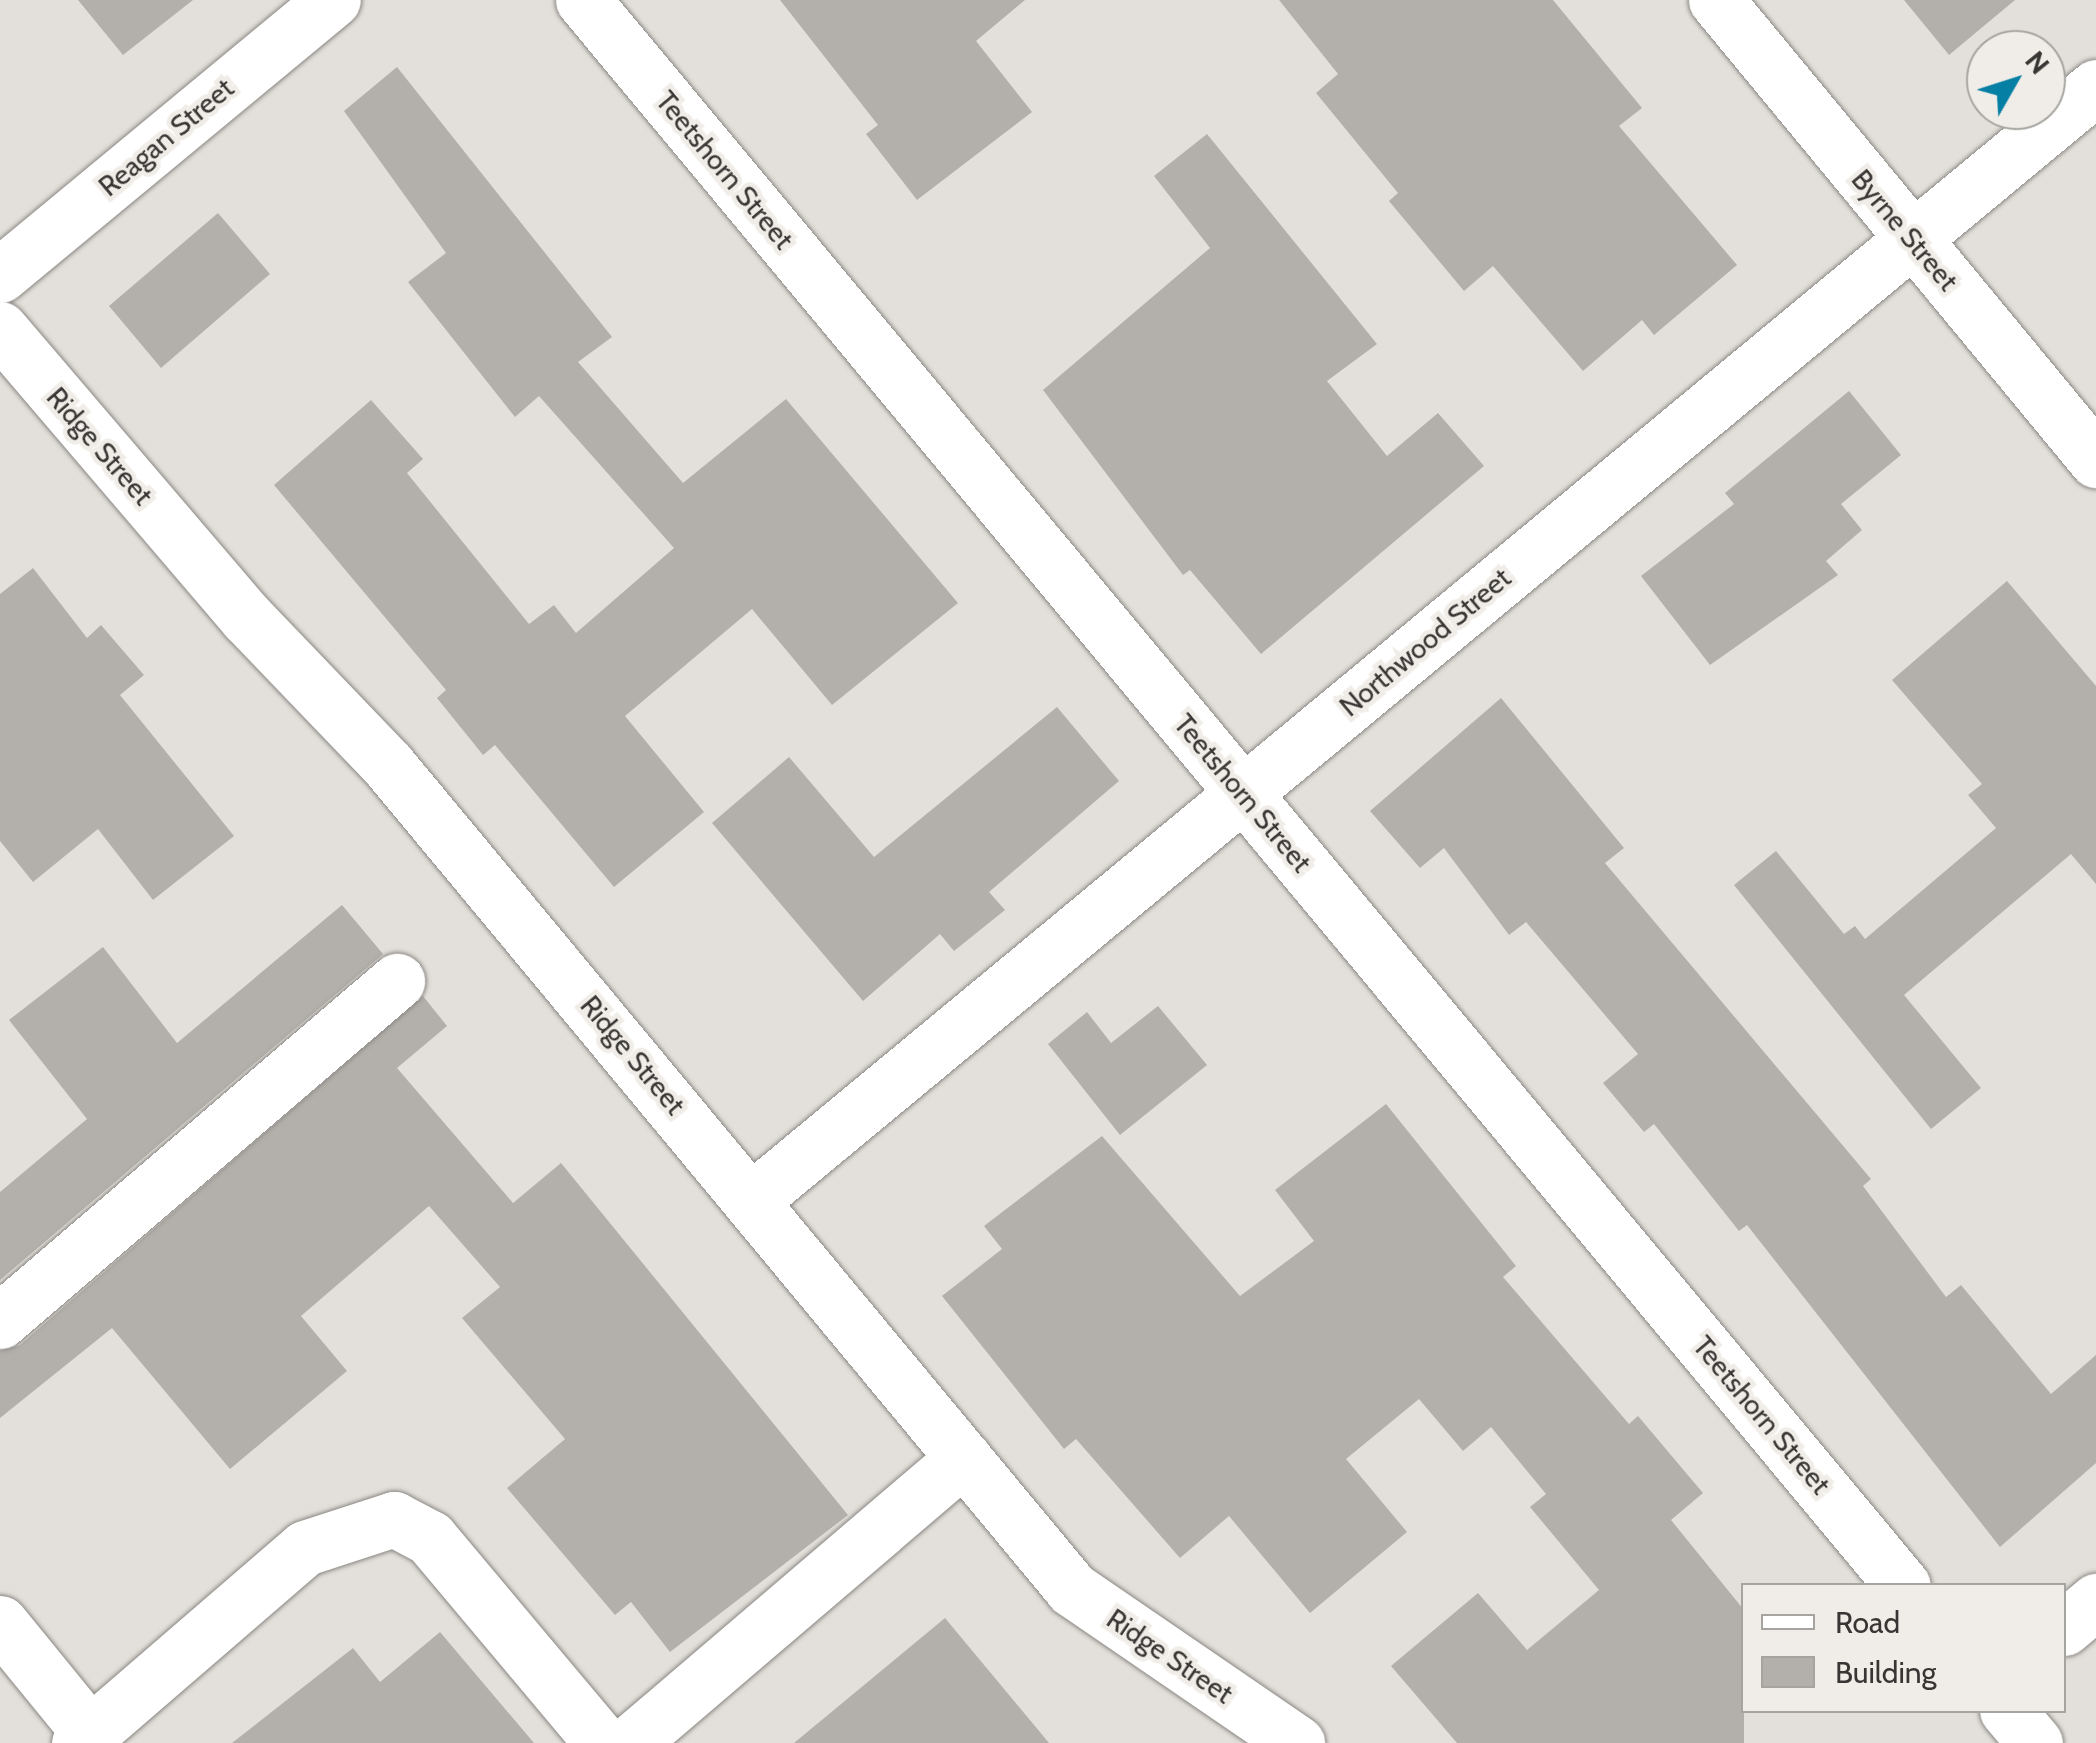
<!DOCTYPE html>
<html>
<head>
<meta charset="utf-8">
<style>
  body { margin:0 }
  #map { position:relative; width:2096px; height:1743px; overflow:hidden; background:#e3e0db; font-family:Cabin,sans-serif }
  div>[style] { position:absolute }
  .building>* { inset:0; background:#b3b0ac }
  .roads { filter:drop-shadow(0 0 2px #8a8783) drop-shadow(0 0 2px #8a8783) }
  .minor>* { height:55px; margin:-27.5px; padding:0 27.5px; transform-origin:27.5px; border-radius:27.5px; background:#fff }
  span { translate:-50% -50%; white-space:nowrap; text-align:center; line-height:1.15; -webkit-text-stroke:9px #f0ede8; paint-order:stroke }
  .street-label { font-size:28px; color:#373634 }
  .legend { position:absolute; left:1741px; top:1583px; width:325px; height:130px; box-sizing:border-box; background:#f0ede8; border:2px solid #a6a4a0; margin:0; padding:12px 18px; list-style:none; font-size:30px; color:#373634 }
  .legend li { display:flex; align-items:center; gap:20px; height:50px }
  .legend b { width:50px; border:2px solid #a6a4a0 }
  .north { position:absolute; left:1966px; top:30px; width:100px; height:100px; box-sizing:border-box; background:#f0ede8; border:2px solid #a6a4a0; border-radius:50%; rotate:51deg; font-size:28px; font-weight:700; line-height:40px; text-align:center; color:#373634 }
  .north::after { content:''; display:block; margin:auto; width:35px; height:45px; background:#067fa5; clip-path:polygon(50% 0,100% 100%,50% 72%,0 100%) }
</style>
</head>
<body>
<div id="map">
  <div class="building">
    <div style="clip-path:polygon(78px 0,193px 0,123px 55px)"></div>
    <div style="clip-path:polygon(780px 0,1025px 0,976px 41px,1032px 112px,917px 200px,866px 134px,878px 125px)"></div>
    <div style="clip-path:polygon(1279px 0,1553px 0,1642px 108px,1619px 126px,1737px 265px,1654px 335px,1642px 320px,1583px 371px,1493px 266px,1464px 291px,1389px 201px,1398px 193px,1316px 93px,1338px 74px)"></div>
    <div style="clip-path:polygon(1904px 0,2015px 0,1949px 55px)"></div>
    <div style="clip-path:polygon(397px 67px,612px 337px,578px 362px,683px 483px,786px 399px,958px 603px,832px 705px,752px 609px,625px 716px,704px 812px,614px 887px,495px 745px,483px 755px,437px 698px,446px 690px,274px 485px,371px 400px,423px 459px,407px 473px,529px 624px,554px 605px,576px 633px,674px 548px,539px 396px,515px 417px,408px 282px,446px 253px,344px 111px)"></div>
    <div style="clip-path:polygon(1207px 134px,1377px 344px,1327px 381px,1387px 456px,1438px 413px,1484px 466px,1261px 654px,1190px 570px,1183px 575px,1043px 390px,1210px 248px,1154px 176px)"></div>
    <div style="clip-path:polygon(218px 213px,270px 274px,161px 368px,109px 306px)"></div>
    <div style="clip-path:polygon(1849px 391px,1901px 455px,1841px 504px,1862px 530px,1826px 561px,1838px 575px,1710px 665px,1641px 576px,1734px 504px,1725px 493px)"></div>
    <div style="clip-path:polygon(33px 568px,87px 638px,101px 625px,144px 675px,120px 695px,234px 836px,153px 900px,98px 829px,33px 882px,0 841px,0 594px)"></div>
    <div style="clip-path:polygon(2007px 581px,2096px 686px,2096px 884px,2071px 854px,1904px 995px,1981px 1088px,1931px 1129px,1734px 885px,1776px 851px,1844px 934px,1855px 926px,1865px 939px,1996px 828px,1968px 795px,1982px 784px,1892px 680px)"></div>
    <div style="clip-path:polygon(1501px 698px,1624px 848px,1605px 863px,1871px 1179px,1863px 1186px,1946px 1297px,1961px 1285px,2051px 1394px,2096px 1355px,2096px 1463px,2000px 1547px,1747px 1225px,1739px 1231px,1654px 1124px,1644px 1132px,1603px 1083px,1638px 1054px,1526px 922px,1509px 935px,1444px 848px,1420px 868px,1370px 811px)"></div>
    <div style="clip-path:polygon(1057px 707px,1119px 781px,989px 892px,1005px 910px,954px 951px,940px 934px,863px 1001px,712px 823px,789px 757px,874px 857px)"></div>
    <div style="clip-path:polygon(342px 905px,383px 954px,0 1280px,0 1192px,87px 1119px,9px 1020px,103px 947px,177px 1043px)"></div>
    <div style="clip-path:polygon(423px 996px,447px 1026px,397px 1068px,513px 1203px,561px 1163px,848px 1515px,670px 1652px,631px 1602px,615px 1615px,507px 1488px,565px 1439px,462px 1318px,500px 1287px,429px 1206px,301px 1316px,347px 1371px,230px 1469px,112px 1328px,0 1418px,0 1351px,20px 1345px)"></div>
    <div style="clip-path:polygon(1158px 1006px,1207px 1065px,1120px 1135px,1048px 1044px,1087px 1012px,1111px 1043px)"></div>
    <div style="clip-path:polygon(1386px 1104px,1516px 1266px,1503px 1277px,1629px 1424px,1638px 1416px,1703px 1493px,1671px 1520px,1744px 1610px,1744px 1743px,1457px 1743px,1391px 1666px,1478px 1593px,1527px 1650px,1599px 1590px,1530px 1507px,1546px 1494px,1491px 1427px,1463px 1451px,1419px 1399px,1346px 1459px,1407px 1532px,1310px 1613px,1229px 1516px,1180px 1558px,1076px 1439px,1064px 1449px,942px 1296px,1002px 1249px,984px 1226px,1102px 1136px,1240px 1296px,1314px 1241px,1275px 1190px)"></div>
    <div style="clip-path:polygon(945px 1618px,1049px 1743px,794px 1743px)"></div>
    <div style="clip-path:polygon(440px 1632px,534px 1743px,232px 1743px,353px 1648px,380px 1682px)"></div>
  </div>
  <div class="roads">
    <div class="minor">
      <div style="left:583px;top:0;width:2063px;rotate:50.23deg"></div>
      <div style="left:1716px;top:0;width:597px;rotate:50.44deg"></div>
      <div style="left:0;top:275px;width:432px;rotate:-39.6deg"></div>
      <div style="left:0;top:329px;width:380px;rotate:49.5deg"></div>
      <div style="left:247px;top:618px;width:204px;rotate:46.2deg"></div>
      <div style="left:388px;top:765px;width:1071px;rotate:50.3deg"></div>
      <div style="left:1072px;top:1589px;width:273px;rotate:34.4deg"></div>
      <div style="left:754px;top:1198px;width:1742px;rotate:-39.62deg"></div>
      <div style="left:0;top:1321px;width:523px;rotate:-40.58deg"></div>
      <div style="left:0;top:1623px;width:139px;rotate:50.8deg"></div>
      <div style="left:2064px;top:1628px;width:42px;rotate:-40.2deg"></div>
      <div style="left:2007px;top:1710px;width:43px;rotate:49.7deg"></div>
      <div style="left:79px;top:1743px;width:298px;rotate:-40.8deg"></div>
      <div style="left:305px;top:1548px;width:94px;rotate:-18deg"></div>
      <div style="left:394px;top:1519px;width:41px;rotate:27.8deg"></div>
      <div style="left:430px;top:1538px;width:268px;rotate:50deg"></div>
      <div style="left:630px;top:1743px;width:439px;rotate:-40.5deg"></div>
    </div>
  </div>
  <div class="street-label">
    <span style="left:166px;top:137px;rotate:-40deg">Reagan Street</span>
    <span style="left:725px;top:170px;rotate:50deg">Teetshorn Street</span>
    <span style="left:1905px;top:230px;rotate:50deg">Byrne Street</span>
    <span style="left:100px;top:446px;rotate:49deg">Ridge Street</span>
    <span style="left:1425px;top:642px;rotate:-40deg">Northwood Street</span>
    <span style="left:1243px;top:793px;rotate:50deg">Teetshorn Street</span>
    <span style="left:633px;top:1055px;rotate:50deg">Ridge Street</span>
    <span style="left:1762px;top:1415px;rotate:50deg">Teetshorn Street</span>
    <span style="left:1170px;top:1656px;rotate:34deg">Ridge Street</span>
  </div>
  <ul class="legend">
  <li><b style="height:12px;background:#fff"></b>Road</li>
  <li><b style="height:28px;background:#b3b0ac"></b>Building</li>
  </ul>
  <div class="north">N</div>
</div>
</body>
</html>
